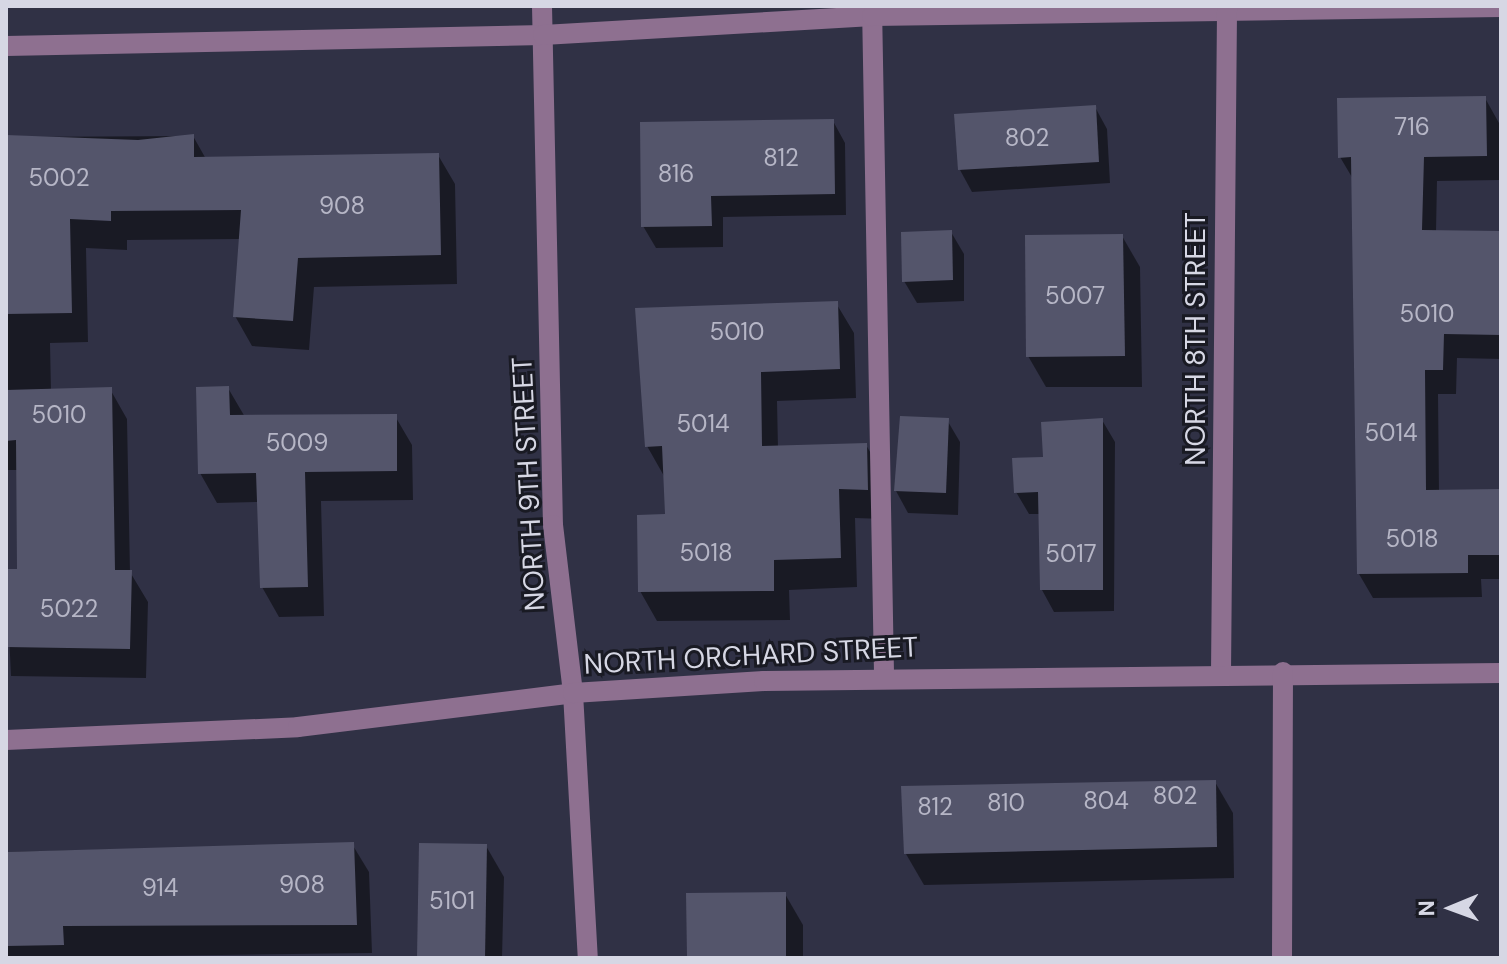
<!DOCTYPE html>
<html>
<head>
<meta charset="utf-8">
<style>
  body { margin:0 }
  #map { position:relative; width:1507px; height:964px; overflow:hidden; background:#303145; font-family:"DM Sans",sans-serif }
  div>[style] { position:absolute }
  .shadow>* { inset:0; background:#0007 }
  .building>* { inset:0; background:#54556b }
  .minor>* { height:20px; margin:-10px; padding:0 10px; transform-origin:10px; border-radius:10px; background:#8e7090 }
  span { translate:-50% -50%; white-space:nowrap; text-align:center; line-height:1.15; -webkit-text-stroke:6px #191a23; paint-order:stroke }
  .number-label { font-size:24px; color:#b6b6c6 }
  .number-label span { -webkit-text-stroke-width:0 }
  .street-label { font-size:28px; color:#d6d7e4 }
  .frame { position:absolute; inset:0; border:8px solid #d6d7e4; pointer-events:none }
  .north { position:absolute; left:1411px; top:868px; width:80px; height:80px; -webkit-text-stroke:6px #191a23; paint-order:stroke; rotate:269deg; font-size:22px; font-weight:700; line-height:32px; text-align:center; color:#d6d7e4 }
  .north::after { content:''; display:block; margin:auto; width:28px; height:36px; background:#d6d7e4; clip-path:polygon(50% 0,100% 100%,50% 72%,0 100%) }
</style>
</head>
<body>
<div id="map">
  <div class="shadow">
    <div style="clip-path:polygon(1485px 98px,1499px 123px,1500px 180px,1437px 181px,1436px 232px,1501px 233px,1501px 359px,1457px 358px,1456px 394px,1438px 394px,1439px 492px,1501px 491px,1501px 579px,1481px 579px,1482px 597px,1373px 598px,1359px 574px,1353px 179px,1340px 157px)"></div>
    <div style="clip-path:polygon(1095px 107px,1107px 129px,1110px 183px,972px 192px,960px 170px)"></div>
    <div style="clip-path:polygon(833px 121px,845px 143px,846px 215px,723px 217px,723px 247px,656px 248px,643px 226px)"></div>
    <div style="clip-path:polygon(193px 136px,206px 159px,438px 155px,455px 184px,457px 284px,314px 287px,309px 350px,252px 346px,235px 316px,241px 239px,127px 240px,127px 250px,86px 248px,88px 342px,50px 343px,51px 391px,110px 389px,127px 419px,130px 572px,148px 602px,146px 678px,11px 676px,6px 571px,19px 571px,18px 470px,6px 470px,6px 137px)"></div>
    <div style="clip-path:polygon(951px 232px,964px 254px,964px 301px,917px 303px,904px 281px)"></div>
    <div style="clip-path:polygon(1122px 236px,1140px 267px,1142px 387px,1046px 387px,1028px 356px)"></div>
    <div style="clip-path:polygon(836px 303px,854px 333px,856px 398px,777px 401px,778px 448px,866px 445px,883px 474px,884px 519px,855px 518px,857px 587px,789px 590px,790px 620px,657px 621px,640px 591px,667px 516px,664px 476px,647px 446px)"></div>
    <div style="clip-path:polygon(228px 388px,245px 417px,395px 416px,412px 445px,413px 500px,321px 501px,324px 616px,279px 617px,262px 587px,259px 502px,217px 503px,200px 473px)"></div>
    <div style="clip-path:polygon(947px 420px,960px 442px,958px 515px,908px 513px,896px 491px)"></div>
    <div style="clip-path:polygon(1102px 420px,1115px 442px,1114px 611px,1054px 612px,1042px 590px,1040px 514px,1029px 514px,1016px 492px,1045px 459px)"></div>
    <div style="clip-path:polygon(1215px 782px,1233px 813px,1234px 878px,924px 885px,906px 854px)"></div>
    <div style="clip-path:polygon(352px 844px,369px 872px,372px 953px,6px 958px,6px 852px)"></div>
    <div style="clip-path:polygon(486px 846px,504px 877px,502px 958px,419px 958px)"></div>
    <div style="clip-path:polygon(785px 894px,803px 925px,803px 958px,689px 958px,688px 895px)"></div>
  </div>
  <div class="building">
    <div style="clip-path:polygon(1486px 96px,1487px 156px,1424px 157px,1422px 230px,1501px 231px,1501px 335px,1444px 334px,1443px 370px,1425px 370px,1426px 490px,1501px 489px,1501px 555px,1468px 555px,1468px 573px,1357px 574px,1351px 157px,1338px 158px,1337px 98px)"></div>
    <div style="clip-path:polygon(1096px 105px,1099px 162px,958px 170px,954px 114px)"></div>
    <div style="clip-path:polygon(834px 119px,835px 194px,711px 196px,712px 226px,641px 227px,640px 122px)"></div>
    <div style="clip-path:polygon(194px 134px,194px 157px,439px 153px,441px 255px,298px 258px,293px 321px,233px 317px,241px 210px,111px 211px,111px 221px,70px 219px,72px 313px,6px 314px,6px 135px,138px 140px)"></div>
    <div style="clip-path:polygon(952px 230px,953px 280px,902px 282px,901px 232px)"></div>
    <div style="clip-path:polygon(1123px 234px,1125px 356px,1026px 357px,1025px 235px)"></div>
    <div style="clip-path:polygon(838px 301px,840px 369px,761px 372px,762px 446px,867px 443px,868px 490px,839px 489px,841px 558px,774px 560px,774px 591px,638px 592px,637px 515px,665px 514px,662px 446px,645px 447px,635px 308px)"></div>
    <div style="clip-path:polygon(229px 386px,230px 415px,397px 414px,397px 471px,305px 472px,308px 587px,260px 588px,256px 473px,198px 474px,196px 387px)"></div>
    <div style="clip-path:polygon(112px 387px,115px 570px,132px 570px,130px 649px,6px 647px,6px 569px,17px 569px,16px 440px,6px 441px,6px 390px)"></div>
    <div style="clip-path:polygon(900px 416px,949px 418px,946px 493px,894px 491px)"></div>
    <div style="clip-path:polygon(1103px 418px,1103px 590px,1040px 590px,1038px 492px,1014px 493px,1012px 458px,1043px 457px,1041px 422px)"></div>
    <div style="clip-path:polygon(1216px 780px,1217px 847px,904px 854px,901px 786px)"></div>
    <div style="clip-path:polygon(354px 842px,357px 925px,63px 926px,64px 945px,6px 946px,6px 852px)"></div>
    <div style="clip-path:polygon(419px 843px,487px 844px,485px 958px,417px 958px)"></div>
    <div style="clip-path:polygon(786px 892px,786px 958px,687px 956px,686px 893px)"></div>
  </div>
  <div class="minor">
    <div style="left:542px;top:6px;width:519px;rotate:88.79deg"></div>
    <div style="left:553px;top:525px;width:169px;rotate:83.2deg"></div>
    <div style="left:573px;top:693px;width:265px;rotate:86.8deg"></div>
    <div style="left:872px;top:6px;width:670px;rotate:88.97deg"></div>
    <div style="left:6px;top:46px;width:537px;rotate:-1.17deg"></div>
    <div style="left:543px;top:35px;width:330px;rotate:-3.3deg"></div>
    <div style="left:872px;top:16px;width:629px;rotate:-0.82deg"></div>
    <div style="left:1221px;top:673px;width:667px;rotate:-89.48deg"></div>
    <div style="left:6px;top:740px;width:292px;rotate:-2.5deg"></div>
    <div style="left:298px;top:727px;width:277px;rotate:-7deg"></div>
    <div style="left:573px;top:693px;width:191px;rotate:-3.6deg"></div>
    <div style="left:764px;top:681px;width:737px;rotate:-0.62deg"></div>
    <div style="left:1282px;top:958px;width:286px;rotate:-89.8deg"></div>
  </div>
  <div class="number-label">
    <span style="left:1412px;top:127px">716</span>
    <span style="left:1027px;top:138px">802</span>
    <span style="left:781px;top:158px">812</span>
    <span style="left:676px;top:174px">816</span>
    <span style="left:59px;top:178px">5002</span>
    <span style="left:342px;top:206px">908</span>
    <span style="left:1075px;top:296px">5007</span>
    <span style="left:1427px;top:314px">5010</span>
    <span style="left:737px;top:332px">5010</span>
    <span style="left:59px;top:415px">5010</span>
    <span style="left:703px;top:424px">5014</span>
    <span style="left:1391px;top:433px">5014</span>
    <span style="left:297px;top:443px">5009</span>
    <span style="left:1412px;top:539px">5018</span>
    <span style="left:706px;top:553px">5018</span>
    <span style="left:1071px;top:554px">5017</span>
    <span style="left:69px;top:609px">5022</span>
    <span style="left:1175px;top:796px">802</span>
    <span style="left:1106px;top:801px">804</span>
    <span style="left:1006px;top:803px">810</span>
    <span style="left:935px;top:807px">812</span>
    <span style="left:302px;top:885px">908</span>
    <span style="left:160px;top:888px">914</span>
    <span style="left:452px;top:901px">5101</span>
  </div>
  <div class="street-label">
    <span style="left:1196px;top:339px;rotate:-90deg">NORTH 8TH STREET</span>
    <span style="left:529px;top:484px;rotate:-93deg">NORTH 9TH STREET</span>
    <span style="left:751px;top:656px;rotate:-3deg">NORTH ORCHARD STREET</span>
  </div>
  <div class="frame"></div>
  <div class="north">N</div>
</div>
</body>
</html>
